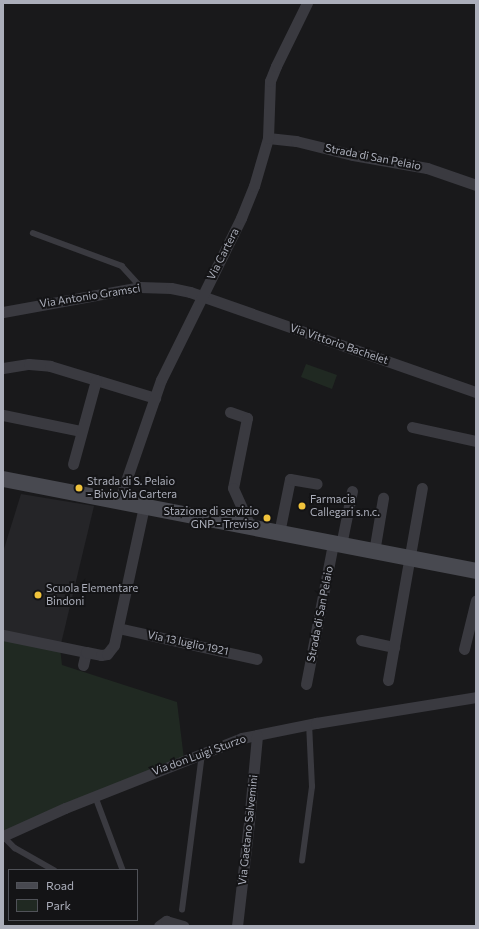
<!DOCTYPE html>
<html>
<head>
<meta charset="utf-8">
<style>
  body { margin:0 }
  #map { position:relative; width:479px; height:929px; overflow:hidden; background:#19191b; font-family:Commissioner,sans-serif }
  div>[style] { position:absolute }
  .built>* { inset:0; background:#252528 }
  .green>* { inset:0; background:#202922 }
  .service>* { height:5.5px; margin:-2.75px; padding:0 2.75px; transform-origin:2.75px; border-radius:2.75px; background:#3a3a40 }
  .minor>* { height:11px; margin:-5.5px; padding:0 5.5px; transform-origin:5.5px; border-radius:5.5px; background:#3a3a40 }
  .secondary>* { height:16px; margin:-8px; padding:0 8px; transform-origin:8px; border-radius:8px; background:#484950 }
  .dots>* { width:11px; height:11px; translate:-50% -50%; box-sizing:border-box; border:2px solid #141416; border-radius:50% }
  span { translate:-50% -50%; white-space:nowrap; text-align:center; line-height:1.15; -webkit-text-stroke:4px #141416; paint-order:stroke }
  .street-label { font-size:11px; color:#abaeba }
  .poi-label { font-size:11px; color:#abaeba }
  .left { translate:0 -50%; text-align:left }
  .right { translate:-100% -50%; text-align:right }
  .frame { position:absolute; inset:0; border:4px solid #abaeba; pointer-events:none }
  .legend { position:absolute; left:8px; top:869px; width:130px; height:52px; box-sizing:border-box; background:#141416; border:1px solid #505258; margin:0; padding:5px 7px; list-style:none; font-size:12px; color:#abaeba }
  .legend li { display:flex; align-items:center; gap:8px; height:20px }
  .legend b { width:20px; border:1px solid #505258 }
</style>
</head>
<body>
<div id="map">
  <div class="built">
    <div style="clip-path:polygon(21px 494px,94px 506px,60px 648px,3px 638px,3px 552px)"></div>
  </div>
  <div class="green">
    <div style="clip-path:polygon(306px 364px,337px 375px,332px 389px,301px 377px)"></div>
    <div style="clip-path:polygon(3px 635px,60px 648px,62px 665px,177px 702px,184px 759px,3px 836px)"></div>
  </div>
  <div class="service">
    <div style="left:33px;top:233px;width:95px;rotate:20.3deg"></div>
    <div style="left:122px;top:266px;width:27px;rotate:48deg"></div>
    <div style="left:95px;top:795px;width:80px;rotate:69.5deg"></div>
    <div style="left:3px;top:836px;width:17px;rotate:45deg"></div>
    <div style="left:15px;top:848px;width:45px;rotate:29.4deg"></div>
    <div style="left:302px;top:861px;width:75px;rotate:-82.3deg"></div>
    <div style="left:312px;top:787px;width:63px;rotate:-92.7deg"></div>
    <div style="left:182px;top:910px;width:157px;rotate:-82.7deg"></div>
  </div>
  <div class="minor">
    <div style="left:268px;top:138px;width:28px;rotate:6deg"></div>
    <div style="left:296px;top:141px;width:59px;rotate:13.8deg"></div>
    <div style="left:353px;top:155px;width:75px;rotate:10deg"></div>
    <div style="left:427px;top:168px;width:52px;rotate:19.1deg"></div>
    <div style="left:3px;top:312px;width:139px;rotate:-10.3deg"></div>
    <div style="left:140px;top:287px;width:31px;rotate:2deg"></div>
    <div style="left:171px;top:288px;width:19px;rotate:12deg"></div>
    <div style="left:190px;top:292px;width:303px;rotate:19.3deg"></div>
    <div style="left:3px;top:368px;width:26px;rotate:-9deg"></div>
    <div style="left:29px;top:364px;width:21px;rotate:5deg"></div>
    <div style="left:50px;top:366px;width:110px;rotate:16.9deg"></div>
    <div style="left:230px;top:412px;width:18px;rotate:19deg"></div>
    <div style="left:247px;top:418px;width:71px;rotate:101.3deg"></div>
    <div style="left:233px;top:488px;width:44px;rotate:65.8deg"></div>
    <div style="left:3px;top:415px;width:80px;rotate:11.6deg"></div>
    <div style="left:412px;top:427px;width:66px;rotate:12.3deg"></div>
    <div style="left:73px;top:464px;width:87px;rotate:-74.7deg"></div>
    <div style="left:119px;top:501px;width:128px;rotate:-70.9deg"></div>
    <div style="left:161px;top:380px;width:181px;rotate:-63.7deg"></div>
    <div style="left:241px;top:218px;width:35px;rotate:-68deg"></div>
    <div style="left:254px;top:186px;width:50px;rotate:-73.7deg"></div>
    <div style="left:268px;top:138px;width:57px;rotate:-88deg"></div>
    <div style="left:270px;top:81px;width:16px;rotate:-68deg"></div>
    <div style="left:276px;top:66px;width:70px;rotate:-63.8deg"></div>
    <div style="left:279px;top:533px;width:55px;rotate:-78.5deg"></div>
    <div style="left:290px;top:479px;width:27px;rotate:10deg"></div>
    <div style="left:341px;top:545px;width:55px;rotate:-78.5deg"></div>
    <div style="left:374px;top:552px;width:55px;rotate:-80.5deg"></div>
    <div style="left:118px;top:628px;width:142px;rotate:12.6deg"></div>
    <div style="left:3px;top:635px;width:85px;rotate:11.6deg"></div>
    <div style="left:361px;top:640px;width:34px;rotate:12deg"></div>
    <div style="left:464px;top:649px;width:50px;rotate:-76.2deg"></div>
    <div style="left:83px;top:665px;width:13px;rotate:-77deg"></div>
    <div style="left:86px;top:652px;width:15px;rotate:11deg"></div>
    <div style="left:101px;top:655px;width:6px;rotate:-9deg"></div>
    <div style="left:107px;top:654px;width:11px;rotate:-52deg"></div>
    <div style="left:114px;top:645px;width:142px;rotate:-77.8deg"></div>
    <div style="left:388px;top:680px;width:195px;rotate:-80deg"></div>
    <div style="left:306px;top:684px;width:143px;rotate:-79.1deg"></div>
    <div style="left:3px;top:836px;width:68px;rotate:-24.3deg"></div>
    <div style="left:65px;top:808px;width:190px;rotate:-21.6deg"></div>
    <div style="left:242px;top:738px;width:76px;rotate:-11.5deg"></div>
    <div style="left:316px;top:723px;width:162px;rotate:-9.2deg"></div>
    <div style="left:159px;top:926px;width:9px;rotate:-36deg"></div>
    <div style="left:166px;top:921px;width:18px;rotate:16deg"></div>
    <div style="left:237px;top:926px;width:105px;rotate:-83.4deg"></div>
    <div style="left:249px;top:822px;width:87px;rotate:-84.7deg"></div>
  </div>
  <div class="secondary">
    <div style="left:3px;top:479px;width:482px;rotate:11deg"></div>
  </div>
  <div class="dots">
    <div style="left:79px;top:488px;background:#f0c33b"></div>
    <div style="left:302px;top:506px;background:#f0c33b"></div>
    <div style="left:267px;top:518px;background:#f0c33b"></div>
    <div style="left:38px;top:595px;background:#f0c33b"></div>
  </div>
  <div class="street-label">
    <span style="left:373px;top:157px;rotate:11deg">Strada di San Pelaio</span>
    <span style="left:223px;top:254px;rotate:-63deg">Via Cartera</span>
    <span style="left:90px;top:296px;rotate:-9deg">Via Antonio Gramsci</span>
    <span style="left:339px;top:344px;rotate:19deg">Via Vittorio Bachelet</span>
    <span style="left:320px;top:614px;rotate:-79deg">Strada di San Pelaio</span>
    <span style="left:188px;top:643px;rotate:12deg">Via 13 luglio 1921</span>
    <span style="left:199px;top:755px;rotate:-20deg">Via don Luigi Sturzo</span>
    <span style="left:248px;top:830px;rotate:-84deg">Via Gaetano Salvemini</span>
  </div>
  <div class="poi-label">
    <span class="left" style="left:87px;top:488px">Strada di S. Pelaio<br>- Bivio Via Cartera</span>
    <span class="left" style="left:310px;top:506px">Farmacia<br>Callegari s.n.c.</span>
    <span class="right" style="left:259px;top:518px">Stazione di servizio<br>GNP - Treviso</span>
    <span class="left" style="left:46px;top:595px">Scuola Elementare<br>Bindoni</span>
  </div>
  <div class="frame"></div>
  <ul class="legend">
  <li><b style="height:5px;background:#484950"></b>Road</li>
  <li><b style="height:11px;background:#202922"></b>Park</li>
  </ul>
</div>
</body>
</html>
